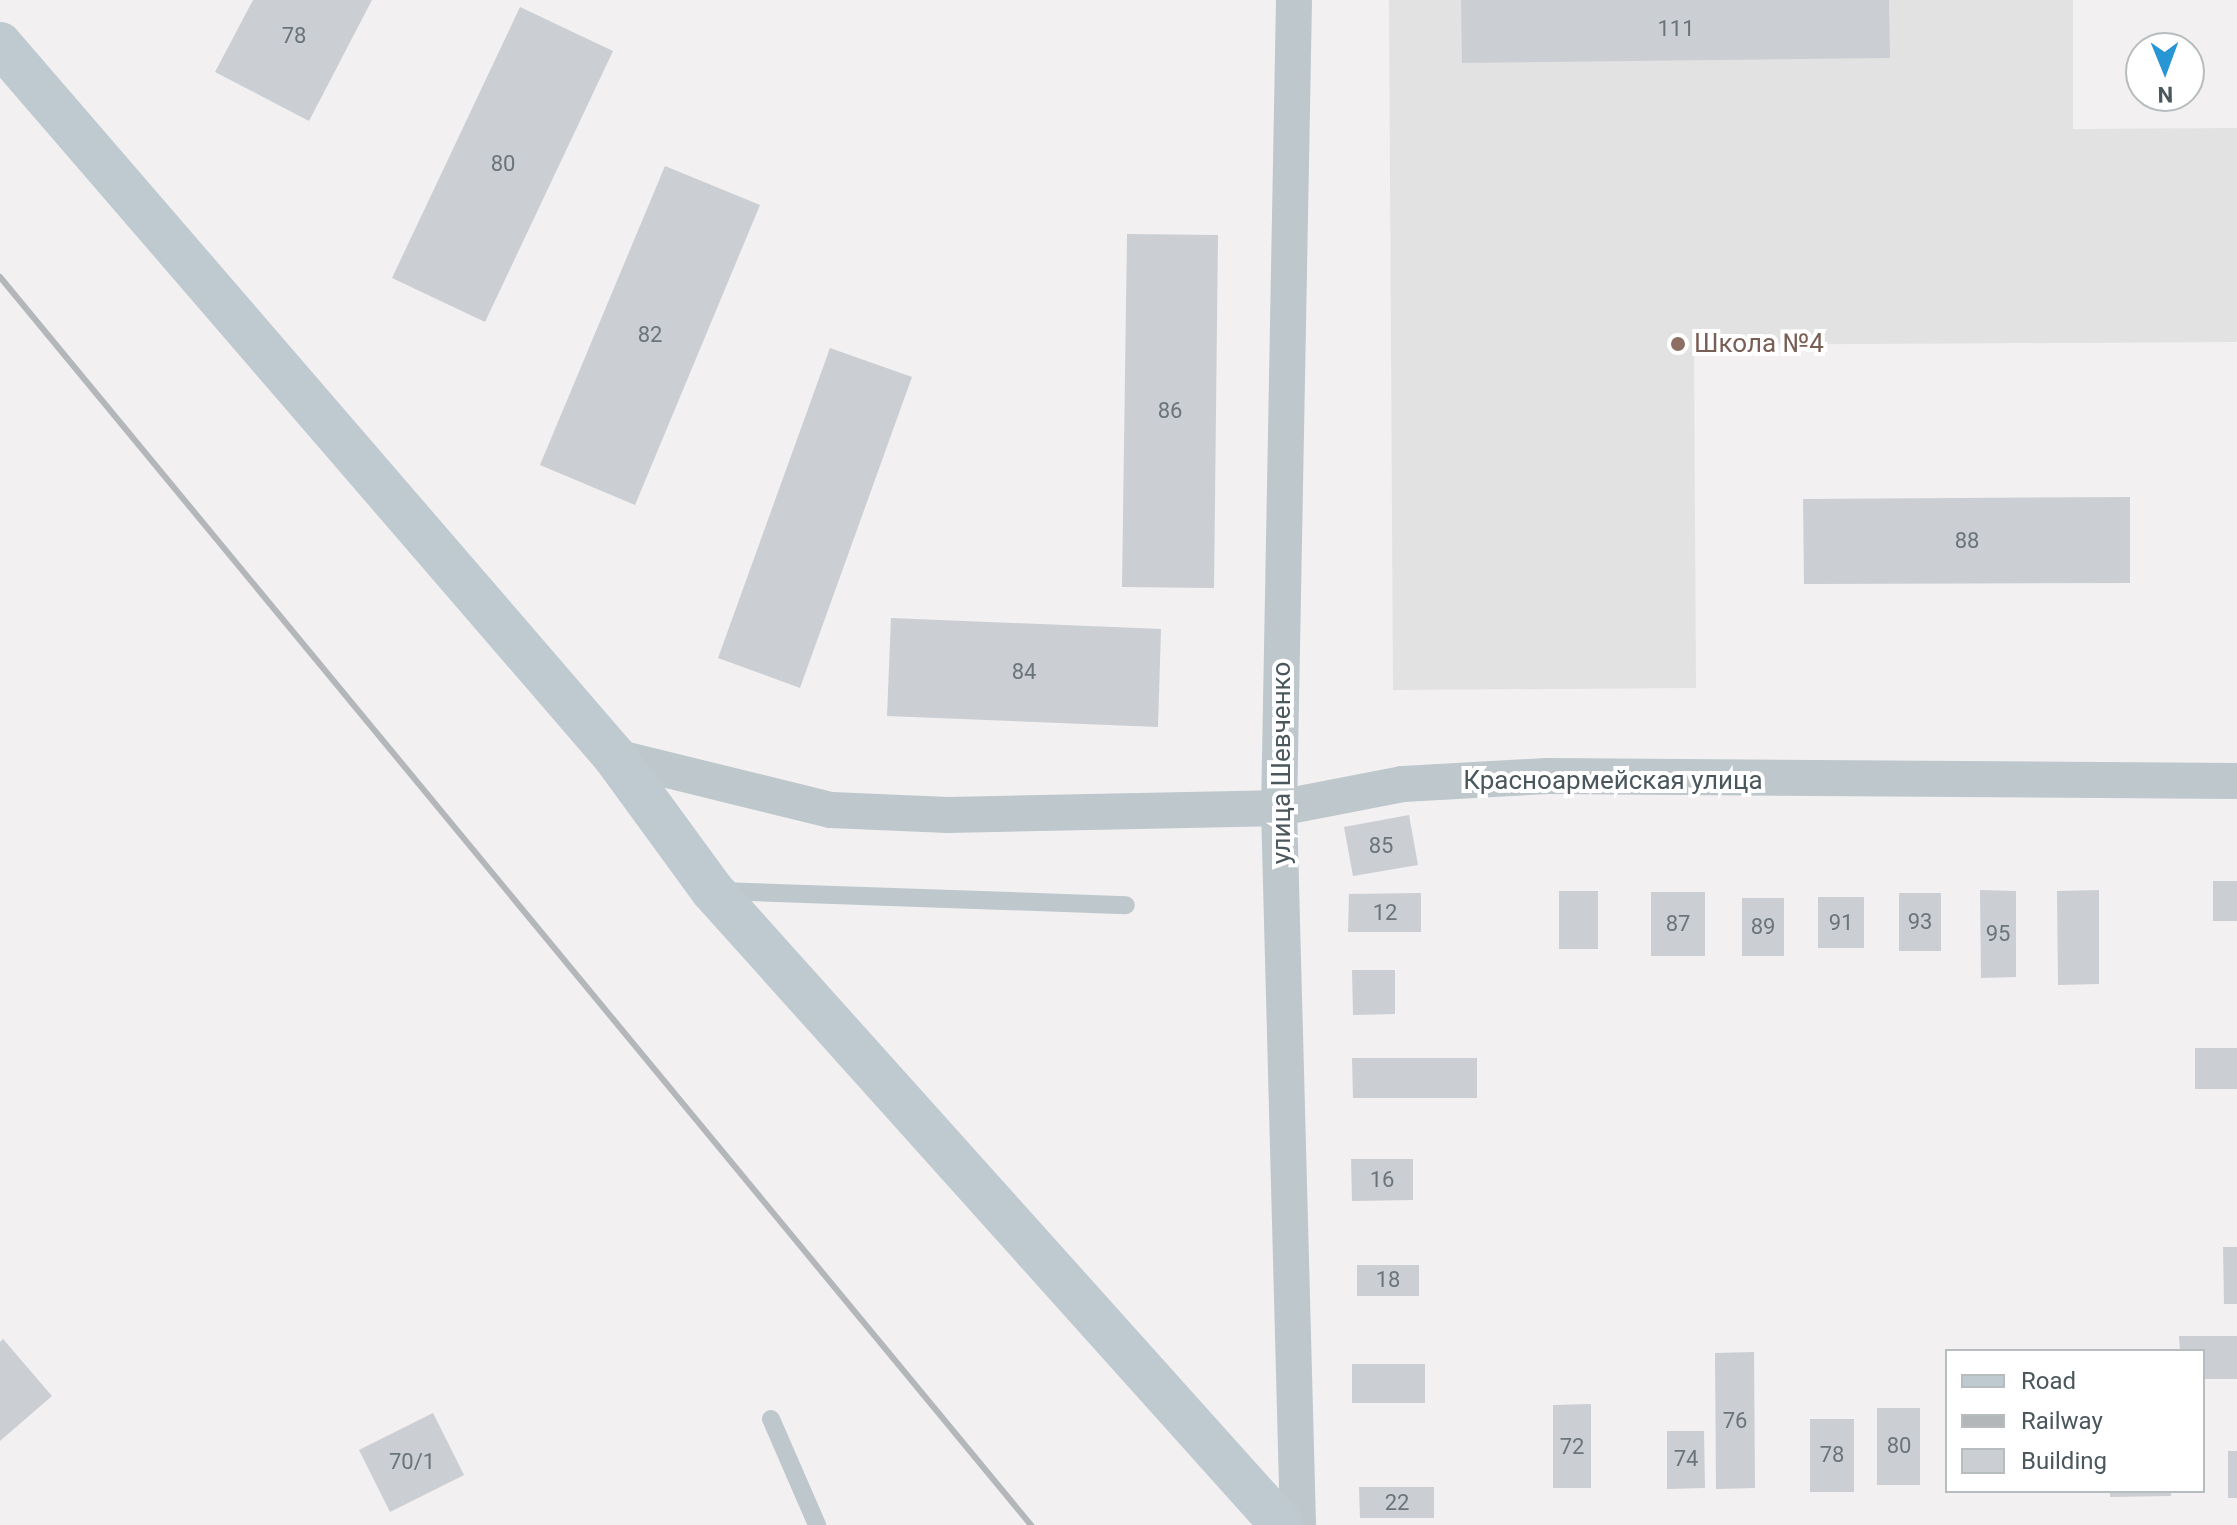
<!DOCTYPE html>
<html>
<head>
<meta charset="utf-8">
<style>
  body { margin:0 }
  #map { position:relative; width:2237px; height:1525px; overflow:hidden; background:#f2f0f1; font-family:Roboto,sans-serif }
  div>[style] { position:absolute }
  .education>* { inset:0; background:#e3e2e2 }
  .building>* { inset:0; background:#cbced2 }
  .lane>* { height:18px; margin:-9px; padding:0 9px; transform-origin:9px; border-radius:9px; background:#bdc7cc }
  .street>* { height:36px; margin:-18px; padding:0 18px; transform-origin:18px; border-radius:18px; background:#bdc7cc }
  .secondary>* { height:44px; margin:-22px; padding:0 22px; transform-origin:22px; border-radius:22px; background:#becad0 }
  .rail>* { height:6px; margin:-3px; padding:0 3px; transform-origin:3px; border-radius:3px; background:#b3b7ba }
  .dots>* { width:22px; height:22px; translate:-50% -50%; box-sizing:border-box; border:4px solid #fff; border-radius:50% }
  span { translate:-50% -50%; white-space:nowrap; text-align:center; line-height:1.15; -webkit-text-stroke:8px #fff; paint-order:stroke }
  .number-label { font-size:22px; color:#6a757a }
  .number-label span { -webkit-text-stroke-width:0 }
  .education-label { font-size:26px; color:#785e54 }
  .left { translate:0 -50%; text-align:left }
  .street-label { font-size:26px; color:#4a575c }
  .legend { position:absolute; left:1945px; top:1349px; width:260px; height:144px; box-sizing:border-box; background:#fff; border:2px solid #b7bcbe; margin:0; padding:10px 14px; list-style:none; font-size:24px; color:#4a575c }
  .legend li { display:flex; align-items:center; gap:16px; height:40px }
  .legend b { width:40px; border:2px solid #b7bcbe }
  .north { position:absolute; left:2125px; top:32px; width:80px; height:80px; box-sizing:border-box; background:#fff; border:2px solid #b7bcbe; border-radius:50%; rotate:179deg; font-size:22px; font-weight:700; line-height:32px; text-align:center; color:#4a575c }
  .north::after { content:''; display:block; margin:auto; width:28px; height:36px; background:#2896d5; clip-path:polygon(50% 0,100% 100%,50% 72%,0 100%) }
</style>
</head>
<body>
<div id="map">
  <div class="education">
    <div style="clip-path:polygon(1389px 0,2073px 0,2073px 129px,2237px 128px,2237px 342px,1694px 345px,1696px 688px,1393px 690px)"></div>
  </div>
  <div class="building">
    <div style="clip-path:polygon(253px 0,372px 0,309px 121px,215px 72px)"></div>
    <div style="clip-path:polygon(1461px 0,1889px 0,1890px 58px,1462px 63px)"></div>
    <div style="clip-path:polygon(520px 7px,613px 51px,485px 322px,392px 278px)"></div>
    <div style="clip-path:polygon(665px 166px,760px 205px,635px 505px,540px 465px)"></div>
    <div style="clip-path:polygon(1127px 234px,1218px 235px,1214px 588px,1122px 587px)"></div>
    <div style="clip-path:polygon(830px 348px,912px 377px,800px 688px,718px 658px)"></div>
    <div style="clip-path:polygon(2130px 497px,2130px 583px,1804px 584px,1803px 499px)"></div>
    <div style="clip-path:polygon(891px 618px,1161px 629px,1158px 727px,887px 716px)"></div>
    <div style="clip-path:polygon(1409px 815px,1418px 865px,1353px 876px,1344px 827px)"></div>
    <div style="clip-path:polygon(2213px 881px,2237px 881px,2237px 921px,2213px 921px)"></div>
    <div style="clip-path:polygon(1980px 890px,2016px 891px,2016px 977px,1981px 978px)"></div>
    <div style="clip-path:polygon(2099px 890px,2099px 984px,2058px 985px,2057px 891px)"></div>
    <div style="clip-path:polygon(1559px 891px,1598px 891px,1598px 949px,1559px 949px)"></div>
    <div style="clip-path:polygon(1651px 892px,1705px 892px,1705px 956px,1651px 956px)"></div>
    <div style="clip-path:polygon(1421px 893px,1421px 932px,1348px 932px,1349px 894px)"></div>
    <div style="clip-path:polygon(1899px 893px,1941px 893px,1941px 951px,1899px 951px)"></div>
    <div style="clip-path:polygon(1818px 897px,1864px 897px,1864px 948px,1818px 948px)"></div>
    <div style="clip-path:polygon(1742px 898px,1784px 898px,1784px 956px,1742px 956px)"></div>
    <div style="clip-path:polygon(1352px 970px,1395px 970px,1395px 1014px,1353px 1015px)"></div>
    <div style="clip-path:polygon(2195px 1048px,2237px 1048px,2237px 1089px,2195px 1089px)"></div>
    <div style="clip-path:polygon(1352px 1058px,1477px 1058px,1477px 1098px,1353px 1098px)"></div>
    <div style="clip-path:polygon(1351px 1159px,1413px 1159px,1413px 1200px,1352px 1201px)"></div>
    <div style="clip-path:polygon(2223px 1247px,2237px 1247px,2237px 1304px,2224px 1304px)"></div>
    <div style="clip-path:polygon(1357px 1265px,1419px 1265px,1419px 1296px,1357px 1296px)"></div>
    <div style="clip-path:polygon(2179px 1336px,2237px 1336px,2237px 1379px,2203px 1379px,2203px 1351px,2180px 1351px)"></div>
    <div style="clip-path:polygon(3px 1339px,52px 1396px,0 1441px,0 1342px)"></div>
    <div style="clip-path:polygon(1754px 1352px,1755px 1488px,1716px 1489px,1715px 1353px)"></div>
    <div style="clip-path:polygon(1352px 1364px,1425px 1364px,1425px 1403px,1352px 1403px)"></div>
    <div style="clip-path:polygon(1591px 1404px,1591px 1488px,1553px 1488px,1553px 1405px)"></div>
    <div style="clip-path:polygon(1877px 1408px,1920px 1408px,1920px 1485px,1877px 1485px)"></div>
    <div style="clip-path:polygon(433px 1413px,464px 1475px,390px 1512px,359px 1450px)"></div>
    <div style="clip-path:polygon(1810px 1419px,1854px 1419px,1854px 1492px,1810px 1492px)"></div>
    <div style="clip-path:polygon(1667px 1431px,1704px 1431px,1705px 1488px,1667px 1489px)"></div>
    <div style="clip-path:polygon(2228px 1451px,2237px 1451px,2237px 1498px,2228px 1498px)"></div>
    <div style="clip-path:polygon(1359px 1487px,1434px 1487px,1434px 1518px,1360px 1518px)"></div>
    <div style="clip-path:polygon(2110px 1491px,2171px 1491px,2171px 1496px,2110px 1497px)"></div>
  </div>
  <div class="lane">
    <div style="left:721px;top:891px;width:405px;rotate:2deg"></div>
    <div style="left:771px;top:1419px;width:116px;rotate:66.5deg"></div>
  </div>
  <div class="street">
    <div style="left:1294px;top:0;width:808px;rotate:91.06deg"></div>
    <div style="left:1279px;top:808px;width:717px;rotate:88.48deg"></div>
    <div style="left:615px;top:757px;width:222px;rotate:13.8deg"></div>
    <div style="left:831px;top:810px;width:117px;rotate:2.4deg"></div>
    <div style="left:948px;top:815px;width:331px;rotate:-1.2deg"></div>
    <div style="left:1279px;top:808px;width:126px;rotate:-11deg"></div>
    <div style="left:1403px;top:784px;width:145px;rotate:-3.2deg"></div>
    <div style="left:1548px;top:776px;width:689px;rotate:0.42deg"></div>
  </div>
  <div class="secondary">
    <div style="left:0;top:44px;width:942px;rotate:49.22deg"></div>
    <div style="left:615px;top:757px;width:165px;rotate:53.9deg"></div>
    <div style="left:712px;top:890px;width:853px;rotate:48.09deg"></div>
  </div>
  <div class="rail">
    <div style="left:0;top:277px;width:1619px;rotate:50.44deg"></div>
  </div>
  <div class="dots">
    <div style="left:1678px;top:344px;background:#8d6e63"></div>
  </div>
  <div class="number-label">
    <span style="left:1676px;top:29px">111</span>
    <span style="left:294px;top:36px">78</span>
    <span style="left:503px;top:164px">80</span>
    <span style="left:650px;top:335px">82</span>
    <span style="left:1170px;top:411px">86</span>
    <span style="left:1967px;top:541px">88</span>
    <span style="left:1024px;top:672px">84</span>
    <span style="left:1381px;top:846px">85</span>
    <span style="left:1385px;top:913px">12</span>
    <span style="left:1920px;top:922px">93</span>
    <span style="left:1841px;top:923px">91</span>
    <span style="left:1678px;top:924px">87</span>
    <span style="left:1763px;top:927px">89</span>
    <span style="left:1998px;top:934px">95</span>
    <span style="left:1382px;top:1180px">16</span>
    <span style="left:1388px;top:1280px">18</span>
    <span style="left:1735px;top:1421px">76</span>
    <span style="left:1899px;top:1446px">80</span>
    <span style="left:1572px;top:1447px">72</span>
    <span style="left:1832px;top:1455px">78</span>
    <span style="left:1686px;top:1459px">74</span>
    <span style="left:412px;top:1462px">70/1</span>
    <span style="left:1397px;top:1503px">22</span>
  </div>
  <div class="education-label">
    <span class="left" style="left:1694px;top:344px">Школа №4</span>
  </div>
  <div class="street-label">
    <span style="left:1282px;top:763px;rotate:-90deg">улица Шевченко</span>
    <span style="left:1613px;top:781px">Красноармейская улица</span>
  </div>
  <ul class="legend">
  <li><b style="height:10px;background:#becad0"></b>Road</li>
  <li><b style="height:10px;background:#b3b7ba"></b>Railway</li>
  <li><b style="height:22px;background:#cbced2"></b>Building</li>
  </ul>
  <div class="north">N</div>
</div>
</body>
</html>
